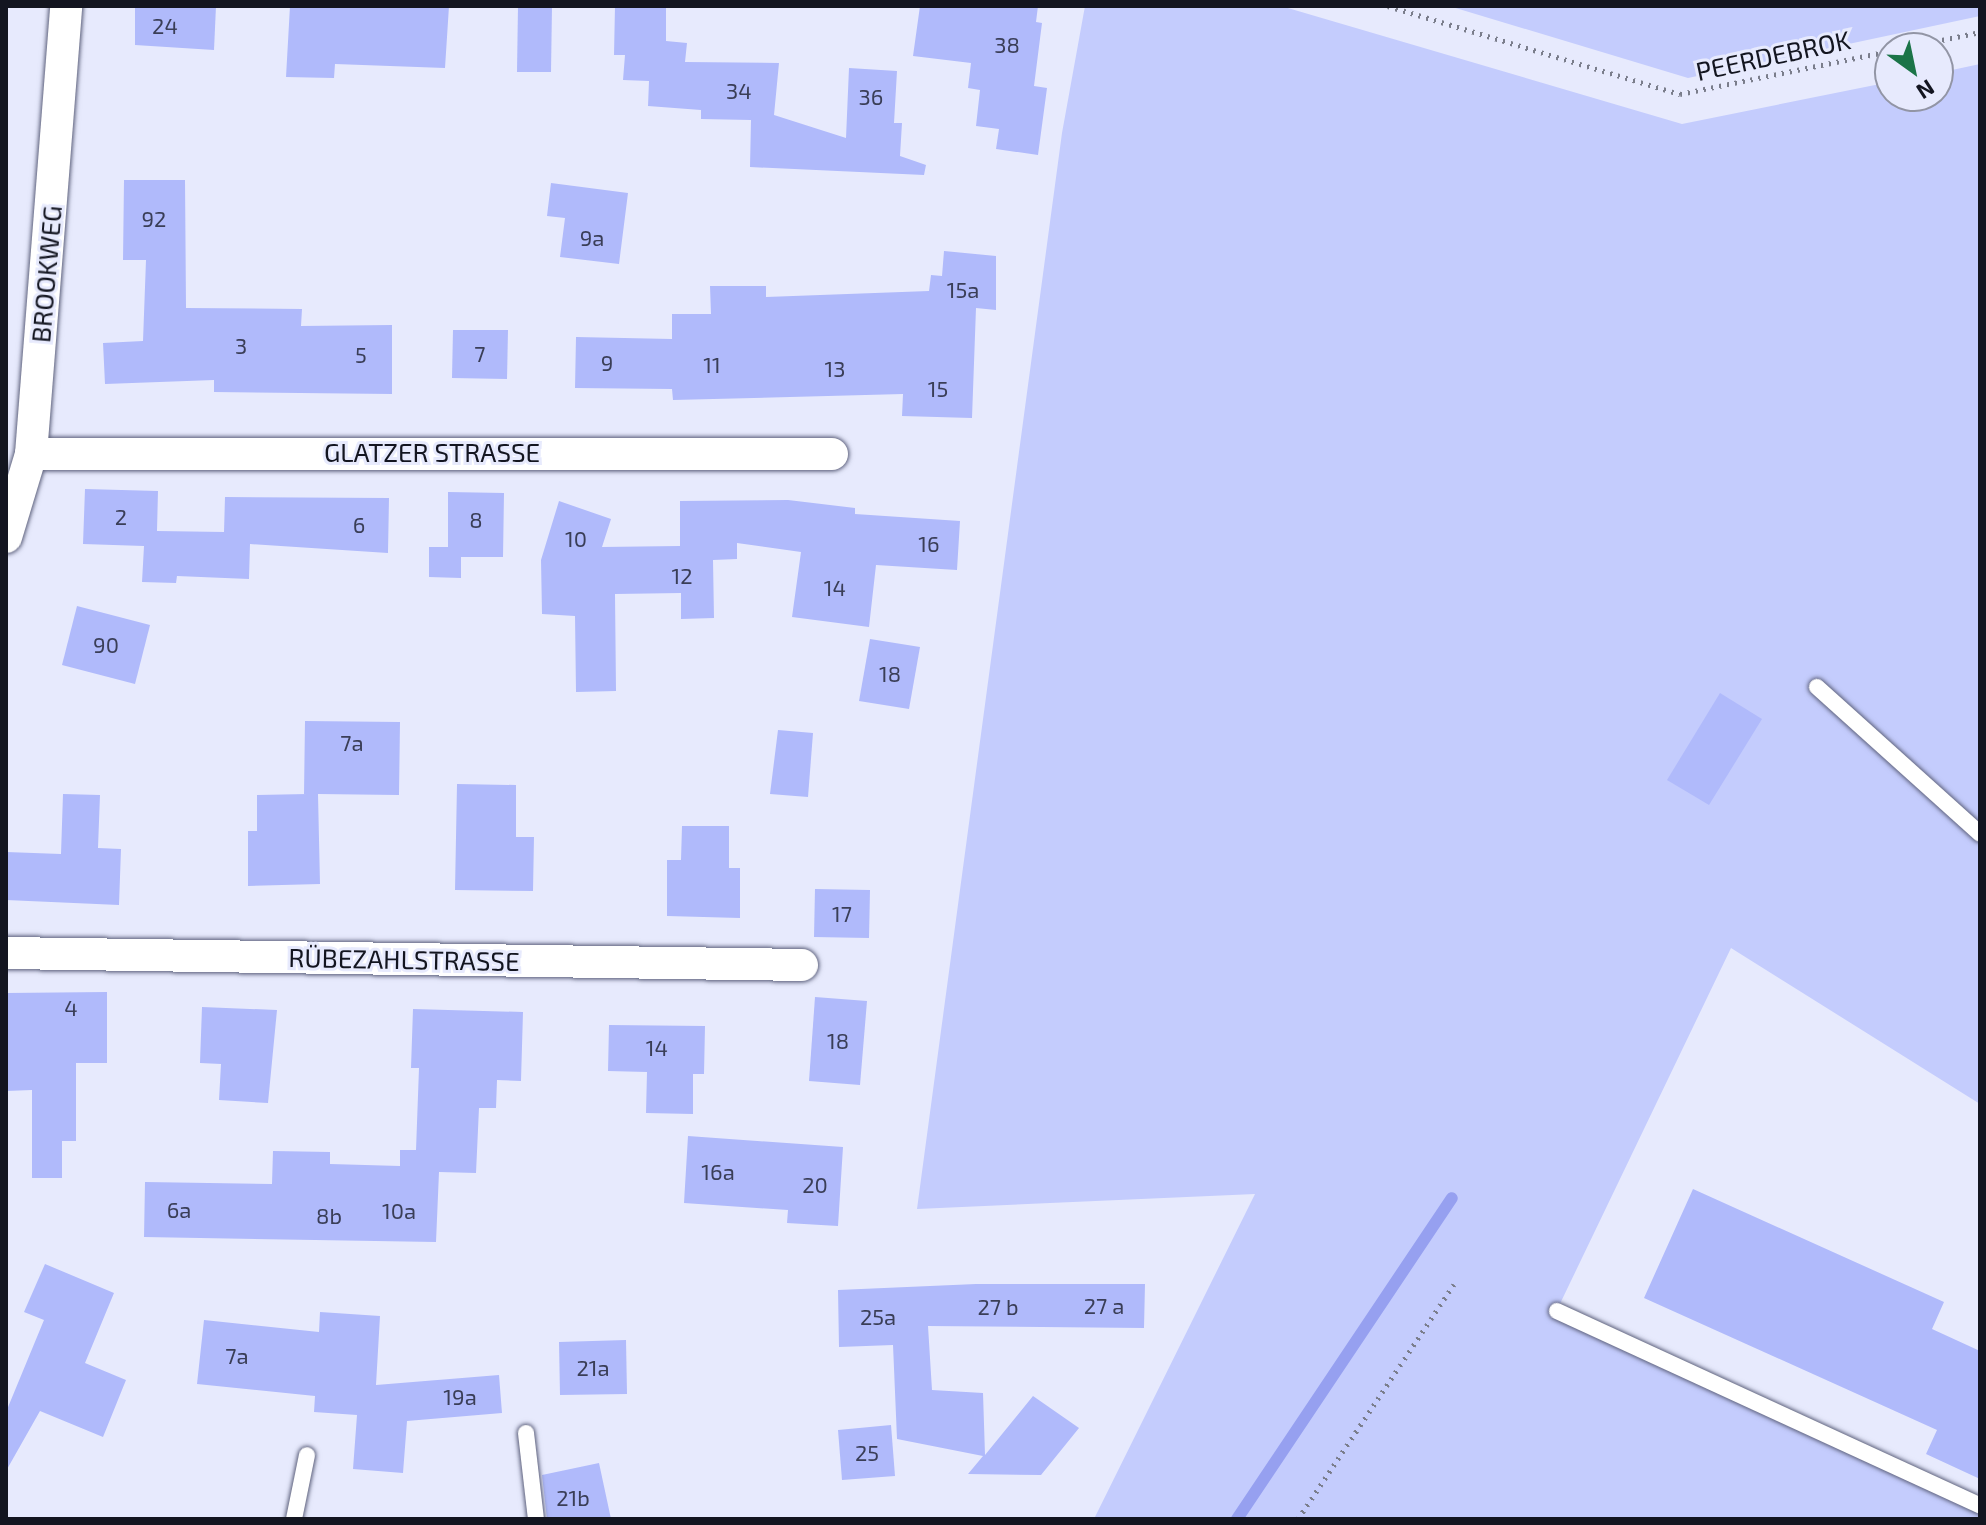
<!DOCTYPE html>
<html>
<head>
<meta charset="utf-8">
<style>
  body { margin:0 }
  #map { position:relative; width:1986px; height:1525px; overflow:hidden; background:#e7eafd; font-family:"Exo 2",sans-serif }
  div>[style] { position:absolute }
  .green>* { inset:0; background:#c4ccfd }
  .stream>* { height:12px; margin:-6px; padding:0 6px; transform-origin:6px; border-radius:6px; background:#96a0f0 }
  .building>* { inset:0; background:#b0bafb }
  .path>* { height:5px; margin-top:-2.5px; transform-origin:0; background:repeating-linear-gradient(90deg,#7a7d8b 0 2px,transparent 0 8px) }
  .roads { filter:drop-shadow(0 0 2px #5f637e) drop-shadow(0 0 2px #5f637e) }
  .lane>* { height:16px; margin:-8px; padding:0 8px; transform-origin:8px; border-radius:8px; background:#fff }
  .street>* { height:32px; margin:-16px; padding:0 16px; transform-origin:16px; border-radius:16px; background:#fff }
  span { translate:-50% -50%; white-space:nowrap; text-align:center; line-height:1.15; -webkit-text-stroke:6px #e7eafd; paint-order:stroke }
  .number-label { font-size:22px; color:#3a3e57 }
  .number-label span { -webkit-text-stroke-width:0 }
  .street-label { font-size:26px; color:#131520 }
  .frame { position:absolute; inset:0; border:8px solid #131520; pointer-events:none }
  .north { position:absolute; left:1874px; top:32px; width:80px; height:80px; box-sizing:border-box; background:#e7eafd; border:2px solid #9295a5; border-radius:50%; rotate:147deg; font-size:22px; font-weight:700; line-height:32px; text-align:center; color:#131520 }
  .north::after { content:''; display:block; margin:auto; width:28px; height:36px; background:#1b7448; clip-path:polygon(50% 0,100% 100%,50% 72%,0 100%) }
</style>
</head>
<body>
<div id="map">
  <div class="green">
    <div style="clip-path:polygon(1085px 6px,1281px 6px,1682px 124px,1890px 82px,1890px 96px,1938px 96px,1938px 73px,1980px 64px,1980px 1104px,1731px 948px,1557px 1310px,1980px 1506px,1980px 1519px,1094px 1519px,1255px 1194px,917px 1209px,1062px 133px)"></div>
    <div style="clip-path:polygon(1449px 6px,1980px 6px,1980px 16px,1688px 78px)"></div>
  </div>
  <div class="stream">
    <div style="left:1237px;top:1519px;width:386px;rotate:-56.2deg"></div>
  </div>
  <div class="building">
    <div style="clip-path:polygon(135px 6px,216px 6px,214px 50px,135px 45px)"></div>
    <div style="clip-path:polygon(290px 6px,449px 6px,445px 68px,335px 64px,334px 78px,286px 77px)"></div>
    <div style="clip-path:polygon(518px 6px,552px 6px,551px 72px,517px 72px)"></div>
    <div style="clip-path:polygon(615px 6px,666px 6px,666px 41px,687px 43px,685px 62px,779px 63px,774px 115px,846px 138px,849px 68px,897px 71px,894px 123px,902px 123px,900px 156px,926px 165px,924px 175px,750px 167px,751px 120px,701px 119px,701px 110px,648px 106px,649px 81px,623px 80px,625px 55px,614px 55px)"></div>
    <div style="clip-path:polygon(920px 6px,1038px 6px,1036px 22px,1042px 23px,1034px 86px,1047px 88px,1038px 155px,996px 149px,999px 129px,976px 126px,980px 90px,968px 88px,971px 63px,913px 56px)"></div>
    <div style="clip-path:polygon(124px 180px,185px 180px,186px 308px,302px 309px,301px 326px,392px 325px,392px 394px,214px 392px,214px 380px,105px 384px,103px 343px,143px 341px,146px 260px,123px 260px)"></div>
    <div style="clip-path:polygon(551px 183px,628px 193px,619px 264px,560px 257px,565px 218px,547px 216px)"></div>
    <div style="clip-path:polygon(944px 251px,996px 256px,996px 310px,976px 308px,972px 418px,902px 416px,903px 394px,673px 400px,672px 389px,575px 388px,576px 337px,672px 339px,672px 314px,711px 314px,710px 286px,766px 286px,766px 297px,929px 291px,931px 275px,942px 276px)"></div>
    <div style="clip-path:polygon(453px 330px,508px 330px,507px 379px,452px 378px)"></div>
    <div style="clip-path:polygon(85px 489px,158px 491px,157px 531px,224px 532px,225px 497px,389px 498px,388px 553px,250px 544px,249px 579px,177px 576px,176px 583px,142px 582px,144px 546px,83px 544px)"></div>
    <div style="clip-path:polygon(448px 492px,504px 493px,503px 557px,461px 557px,461px 578px,429px 577px,429px 547px,448px 547px)"></div>
    <div style="clip-path:polygon(788px 500px,855px 508px,855px 514px,960px 521px,957px 570px,876px 565px,869px 627px,792px 617px,801px 552px,737px 543px,737px 559px,713px 560px,714px 618px,681px 619px,681px 593px,615px 594px,616px 691px,576px 692px,575px 616px,542px 614px,541px 560px,559px 501px,611px 519px,602px 547px,680px 546px,680px 501px)"></div>
    <div style="clip-path:polygon(77px 606px,150px 625px,135px 684px,62px 665px)"></div>
    <div style="clip-path:polygon(870px 639px,920px 647px,909px 709px,859px 701px)"></div>
    <div style="clip-path:polygon(1720px 693px,1762px 719px,1709px 805px,1667px 780px)"></div>
    <div style="clip-path:polygon(305px 721px,400px 722px,399px 795px,318px 794px,320px 884px,248px 886px,248px 831px,257px 831px,257px 795px,308px 794px,304px 794px)"></div>
    <div style="clip-path:polygon(778px 730px,813px 733px,808px 797px,770px 794px)"></div>
    <div style="clip-path:polygon(457px 784px,516px 785px,516px 837px,534px 837px,533px 891px,455px 890px)"></div>
    <div style="clip-path:polygon(63px 794px,100px 795px,98px 848px,121px 849px,119px 905px,6px 900px,6px 852px,61px 854px)"></div>
    <div style="clip-path:polygon(682px 826px,729px 826px,729px 868px,740px 868px,740px 918px,667px 916px,667px 860px,681px 860px)"></div>
    <div style="clip-path:polygon(815px 889px,870px 890px,869px 938px,814px 937px)"></div>
    <div style="clip-path:polygon(107px 992px,107px 1063px,76px 1063px,76px 1141px,62px 1141px,62px 1178px,32px 1178px,32px 1090px,6px 1091px,6px 993px)"></div>
    <div style="clip-path:polygon(815px 997px,867px 1001px,860px 1085px,809px 1081px)"></div>
    <div style="clip-path:polygon(202px 1007px,277px 1010px,268px 1103px,219px 1100px,221px 1064px,200px 1063px)"></div>
    <div style="clip-path:polygon(413px 1009px,523px 1012px,521px 1081px,497px 1080px,496px 1108px,479px 1108px,476px 1173px,439px 1172px,436px 1242px,144px 1237px,145px 1182px,272px 1184px,273px 1151px,330px 1152px,330px 1164px,400px 1166px,400px 1150px,416px 1150px,419px 1068px,411px 1068px)"></div>
    <div style="clip-path:polygon(609px 1025px,705px 1026px,704px 1074px,693px 1074px,693px 1114px,646px 1113px,647px 1072px,608px 1071px)"></div>
    <div style="clip-path:polygon(688px 1136px,843px 1147px,838px 1226px,787px 1223px,788px 1210px,684px 1203px)"></div>
    <div style="clip-path:polygon(1693px 1189px,1944px 1302px,1932px 1329px,1980px 1351px,1980px 1479px,1926px 1454px,1937px 1430px,1644px 1298px)"></div>
    <div style="clip-path:polygon(45px 1264px,114px 1293px,85px 1363px,126px 1380px,103px 1437px,40px 1411px,6px 1471px,6px 1412px,44px 1320px,24px 1312px)"></div>
    <div style="clip-path:polygon(976px 1284px,1145px 1284px,1144px 1328px,928px 1326px,932px 1390px,983px 1393px,985px 1455px,1033px 1396px,1079px 1428px,1041px 1475px,968px 1474px,983px 1456px,897px 1439px,893px 1345px,839px 1347px,838px 1290px)"></div>
    <div style="clip-path:polygon(320px 1312px,380px 1316px,376px 1385px,499px 1375px,502px 1413px,407px 1421px,403px 1473px,353px 1469px,357px 1415px,314px 1412px,315px 1396px,197px 1384px,204px 1320px,319px 1332px)"></div>
    <div style="clip-path:polygon(626px 1340px,627px 1394px,560px 1395px,559px 1342px)"></div>
    <div style="clip-path:polygon(891px 1425px,895px 1476px,842px 1480px,838px 1430px)"></div>
    <div style="clip-path:polygon(599px 1463px,611px 1519px,547px 1519px,542px 1475px)"></div>
  </div>
  <div class="path">
    <div style="left:1388px;top:6px;width:305px;rotate:16.8deg"></div>
    <div style="left:1680px;top:94px;width:214px;rotate:-11.6deg"></div>
    <div style="left:1903px;top:48px;width:79px;rotate:-11.7deg"></div>
    <div style="left:1298px;top:1519px;width:282px;rotate:-56.4deg"></div>
  </div>
  <div class="roads">
    <div class="lane">
      <div style="left:1817px;top:687px;width:219px;rotate:42deg"></div>
      <div style="left:1557px;top:1311px;width:466px;rotate:24.7deg"></div>
      <div style="left:526px;top:1433px;width:87px;rotate:83.4deg"></div>
      <div style="left:294px;top:1519px;width:65px;rotate:-78.5deg"></div>
    </div>
    <div class="street">
      <div style="left:31px;top:454px;width:801px"></div>
      <div style="left:6px;top:537px;width:87px;rotate:-73.2deg"></div>
      <div style="left:31px;top:454px;width:449px;rotate:-85.5deg"></div>
      <div style="left:6px;top:953px;width:796px;rotate:0.86deg"></div>
    </div>
  </div>
  <div class="number-label">
    <span style="left:165px;top:26px">24</span>
    <span style="left:1007px;top:45px">38</span>
    <span style="left:739px;top:91px">34</span>
    <span style="left:871px;top:97px">36</span>
    <span style="left:154px;top:219px">92</span>
    <span style="left:592px;top:238px">9a</span>
    <span style="left:963px;top:290px">15a</span>
    <span style="left:241px;top:346px">3</span>
    <span style="left:480px;top:354px">7</span>
    <span style="left:361px;top:355px">5</span>
    <span style="left:607px;top:363px">9</span>
    <span style="left:712px;top:365px">11</span>
    <span style="left:835px;top:369px">13</span>
    <span style="left:938px;top:389px">15</span>
    <span style="left:121px;top:517px">2</span>
    <span style="left:476px;top:520px">8</span>
    <span style="left:359px;top:525px">6</span>
    <span style="left:576px;top:539px">10</span>
    <span style="left:929px;top:544px">16</span>
    <span style="left:682px;top:576px">12</span>
    <span style="left:835px;top:588px">14</span>
    <span style="left:106px;top:645px">90</span>
    <span style="left:890px;top:674px">18</span>
    <span style="left:352px;top:743px">7a</span>
    <span style="left:842px;top:914px">17</span>
    <span style="left:71px;top:1008px">4</span>
    <span style="left:838px;top:1041px">18</span>
    <span style="left:657px;top:1048px">14</span>
    <span style="left:718px;top:1172px">16a</span>
    <span style="left:815px;top:1185px">20</span>
    <span style="left:179px;top:1210px">6a</span>
    <span style="left:399px;top:1211px">10a</span>
    <span style="left:329px;top:1216px">8b</span>
    <span style="left:1104px;top:1306px">27 a</span>
    <span style="left:998px;top:1307px">27 b</span>
    <span style="left:878px;top:1317px">25a</span>
    <span style="left:237px;top:1356px">7a</span>
    <span style="left:593px;top:1368px">21a</span>
    <span style="left:460px;top:1397px">19a</span>
    <span style="left:867px;top:1453px">25</span>
    <span style="left:573px;top:1498px">21b</span>
  </div>
  <div class="street-label">
    <span style="left:1773px;top:55px;rotate:-12deg">PEERDEBROK</span>
    <span style="left:46px;top:274px;rotate:-85deg">BROOKWEG</span>
    <span style="left:432px;top:452px">GLATZER STRASSE</span>
    <span style="left:404px;top:959px;rotate:1deg">RÜBEZAHLSTRASSE</span>
  </div>
  <div class="frame"></div>
  <div class="north">N</div>
</div>
</body>
</html>
